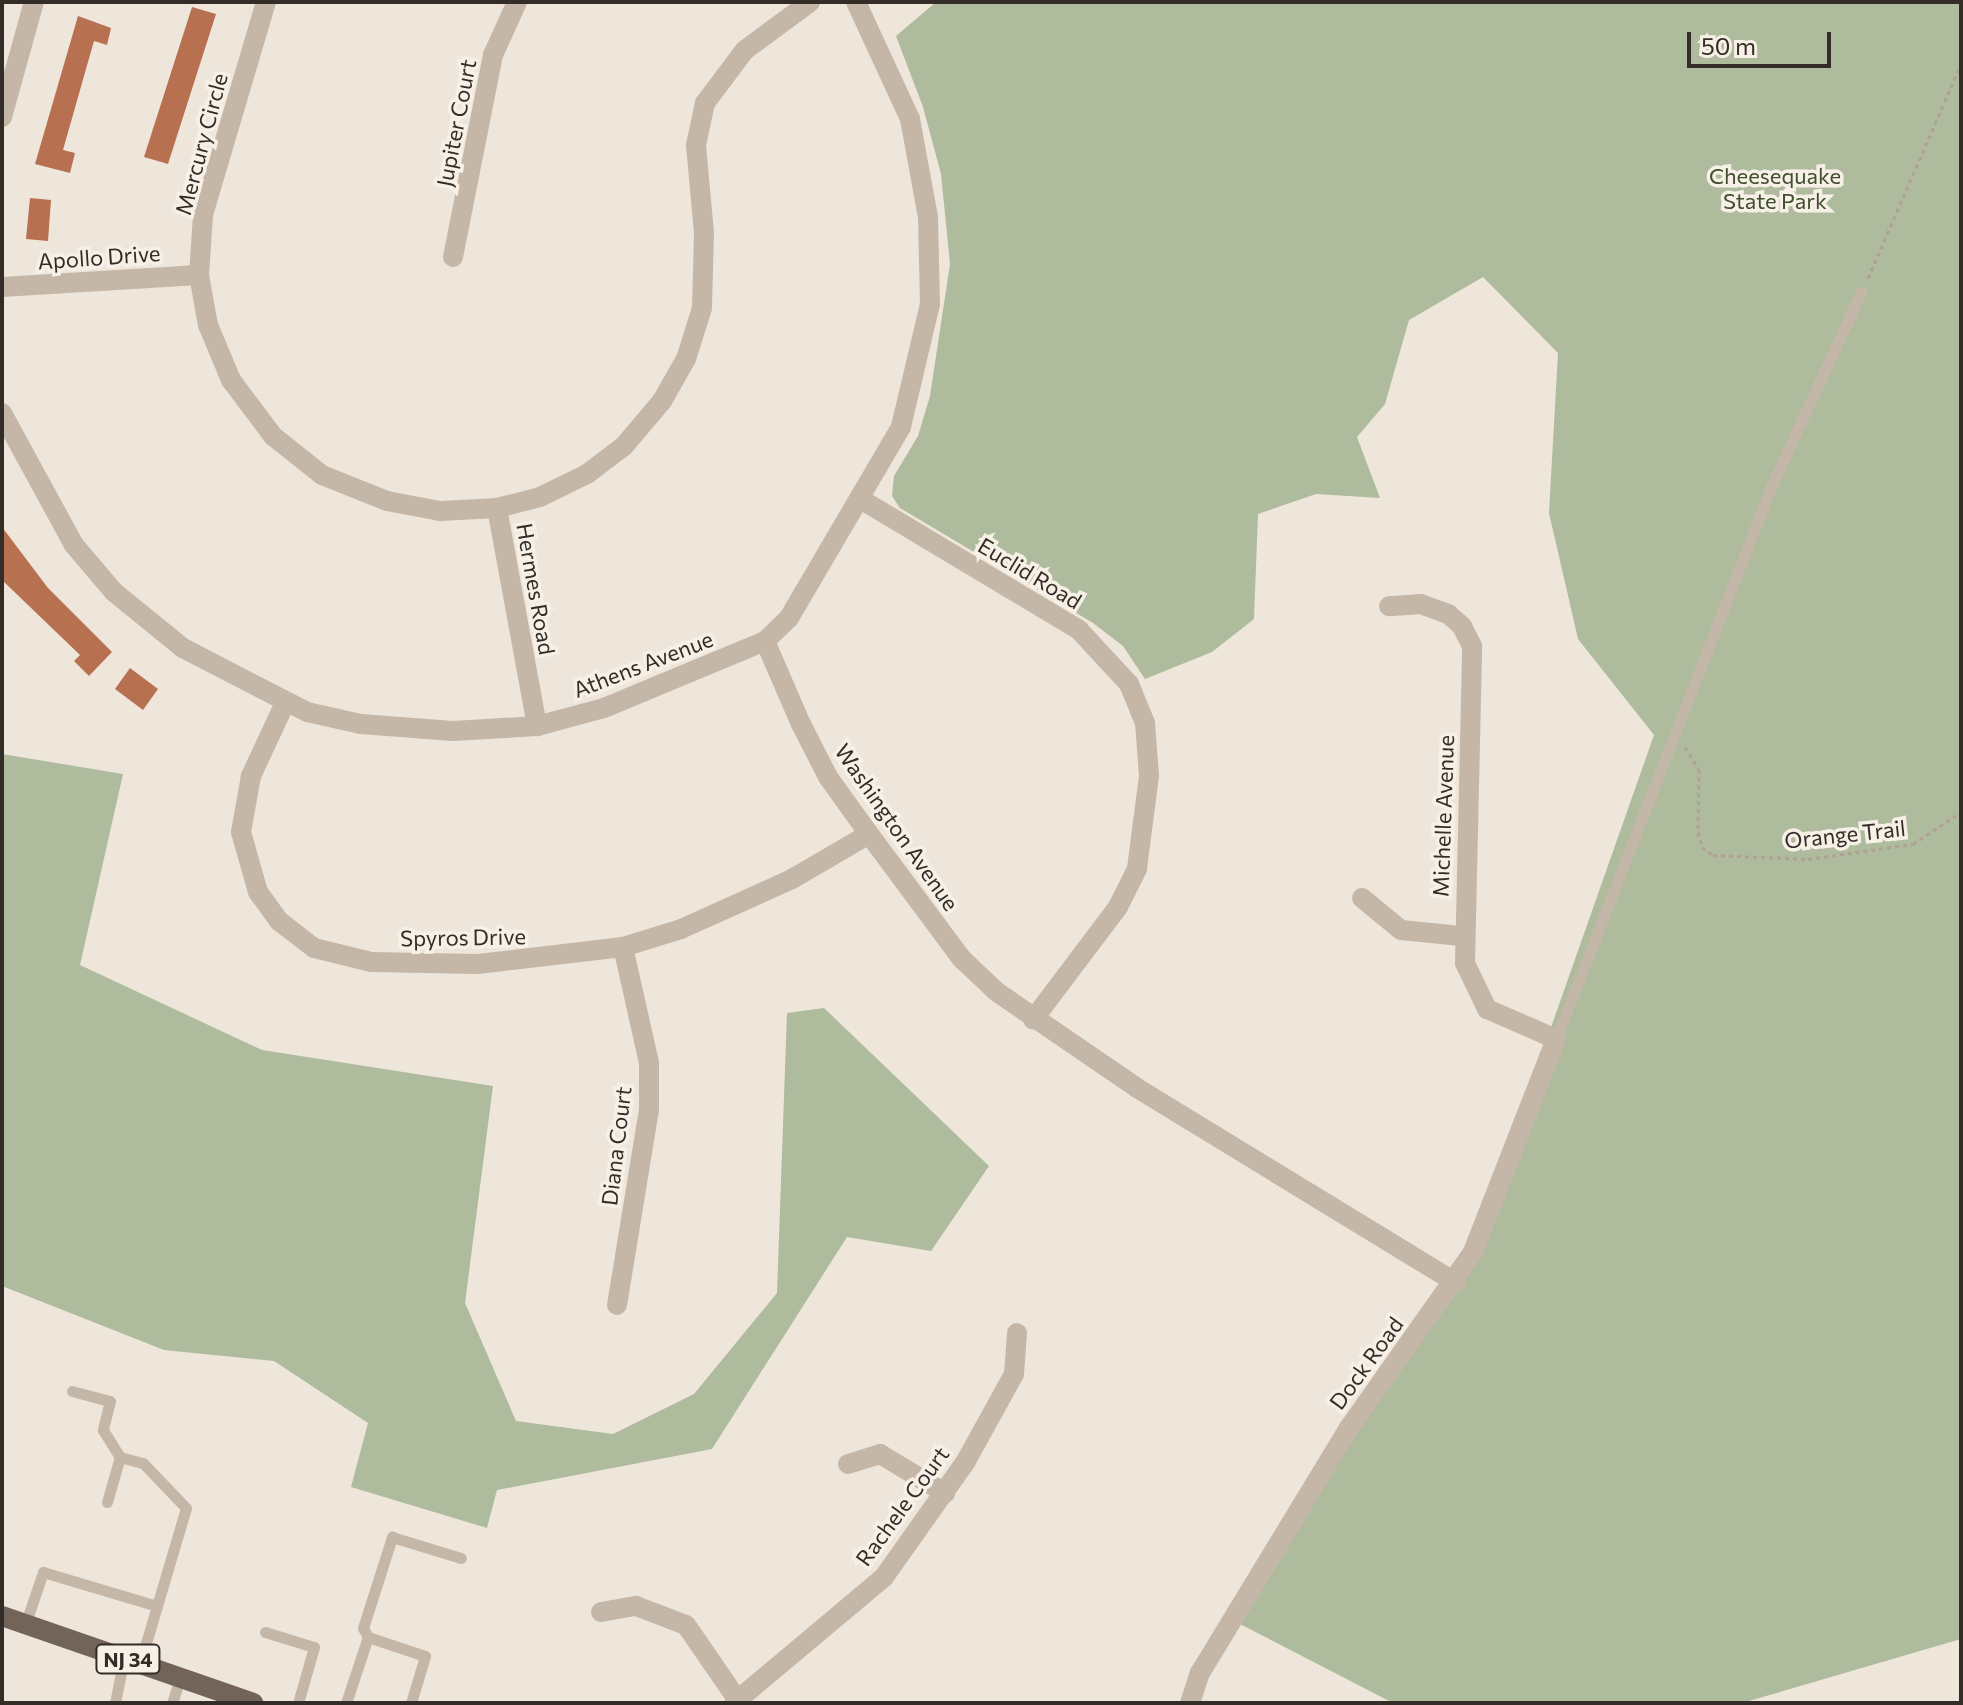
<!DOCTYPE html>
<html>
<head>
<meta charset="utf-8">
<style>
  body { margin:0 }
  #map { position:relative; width:1963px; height:1705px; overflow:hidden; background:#eee6db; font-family:Commissioner,sans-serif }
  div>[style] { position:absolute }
  .green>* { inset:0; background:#afbb9d }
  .building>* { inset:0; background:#b77050 }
  .path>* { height:3px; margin-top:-1.5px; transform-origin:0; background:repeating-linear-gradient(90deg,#b0a193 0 4px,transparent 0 8px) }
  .lane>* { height:11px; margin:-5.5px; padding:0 5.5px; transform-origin:5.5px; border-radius:5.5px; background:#c5b7a8 }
  .street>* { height:20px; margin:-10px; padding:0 10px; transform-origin:10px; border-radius:10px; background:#c5b7a8 }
  .primary>* { height:20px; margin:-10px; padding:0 10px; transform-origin:10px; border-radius:10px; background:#73645a }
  span { translate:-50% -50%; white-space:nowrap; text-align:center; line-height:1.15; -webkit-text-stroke:7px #f7f0e6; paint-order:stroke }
  .shield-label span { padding:2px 6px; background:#f7f0e6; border:2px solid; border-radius:6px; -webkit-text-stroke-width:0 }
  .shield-label { font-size:20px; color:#332c27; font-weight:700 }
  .street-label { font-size:22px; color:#332c27 }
  .park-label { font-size:22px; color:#404e2e }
  .frame { position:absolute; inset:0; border:4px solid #332c27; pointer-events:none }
  .scale { position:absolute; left:1687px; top:32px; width:144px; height:36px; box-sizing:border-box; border:4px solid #332c27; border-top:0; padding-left:10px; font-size:24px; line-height:28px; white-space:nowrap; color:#332c27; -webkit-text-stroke:6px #f7f0e6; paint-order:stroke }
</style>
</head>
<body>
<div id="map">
  <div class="green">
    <div style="clip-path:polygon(936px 2px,1961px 2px,1961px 1639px,1742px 1703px,1393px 1703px,1234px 1621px,1481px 1226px,1654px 735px,1578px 639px,1549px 513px,1558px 353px,1483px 277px,1409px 320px,1385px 404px,1357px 437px,1380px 498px,1316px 494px,1258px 514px,1254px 619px,1212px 652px,1145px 679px,1123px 646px,1093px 623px,900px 508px,892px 496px,894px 476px,918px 436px,930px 396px,950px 264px,941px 174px,923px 107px,896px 36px)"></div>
    <div style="clip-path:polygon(2px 754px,123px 774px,80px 965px,262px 1050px,493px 1086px,465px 1303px,516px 1421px,613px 1434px,694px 1394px,777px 1293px,787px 1013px,824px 1008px,989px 1166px,931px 1251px,847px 1237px,712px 1449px,497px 1490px,487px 1528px,351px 1487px,368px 1423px,274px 1361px,164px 1350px,2px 1286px)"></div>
  </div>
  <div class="building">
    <div style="clip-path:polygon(192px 7px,216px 14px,168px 164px,144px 157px)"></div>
    <div style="clip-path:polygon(78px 16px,111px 28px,107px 45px,94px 41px,84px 76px,63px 150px,75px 153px,70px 173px,35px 164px)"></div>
    <div style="clip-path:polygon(30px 198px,51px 200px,48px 241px,26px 239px)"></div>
    <div style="clip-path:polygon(2px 527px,48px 588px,112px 652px,89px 676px,74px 661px,80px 655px,2px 580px)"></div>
    <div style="clip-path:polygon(130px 668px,158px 689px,143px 710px,115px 689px)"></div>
  </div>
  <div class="path">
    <div style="left:1868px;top:278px;width:233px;rotate:-66.5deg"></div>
    <div style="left:1685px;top:747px;width:26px;rotate:58deg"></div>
    <div style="left:1699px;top:769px;width:63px;rotate:90.9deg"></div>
    <div style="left:1698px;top:832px;width:16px;rotate:75deg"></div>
    <div style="left:1702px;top:847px;width:14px;rotate:36deg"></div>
    <div style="left:1713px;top:855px;width:95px;rotate:2.4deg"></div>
    <div style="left:1808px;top:859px;width:106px;rotate:-8.1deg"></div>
    <div style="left:1913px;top:844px;width:58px;rotate:-33.7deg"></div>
  </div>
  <div class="lane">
    <div style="left:1556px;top:1039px;width:592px;rotate:-68.72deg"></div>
    <div style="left:1771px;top:487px;width:215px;rotate:-65.2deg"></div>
    <div style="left:72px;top:1391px;width:39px;rotate:15deg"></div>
    <div style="left:110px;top:1401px;width:30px;rotate:104deg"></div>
    <div style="left:103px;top:1430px;width:32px;rotate:58deg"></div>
    <div style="left:107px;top:1502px;width:47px;rotate:-73.9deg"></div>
    <div style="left:120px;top:1457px;width:24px;rotate:15deg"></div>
    <div style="left:143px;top:1463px;width:62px;rotate:46.3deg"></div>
    <div style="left:186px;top:1508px;width:162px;rotate:106.5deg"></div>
    <div style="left:25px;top:1625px;width:56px;rotate:-71.2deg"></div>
    <div style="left:43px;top:1572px;width:119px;rotate:16.6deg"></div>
    <div style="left:265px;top:1632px;width:51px;rotate:17deg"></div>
    <div style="left:314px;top:1647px;width:58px;rotate:105.9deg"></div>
    <div style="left:368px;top:1637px;width:10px;rotate:-119deg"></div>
    <div style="left:363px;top:1628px;width:96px;rotate:-72.3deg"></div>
    <div style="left:392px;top:1537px;width:72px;rotate:16.9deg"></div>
    <div style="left:115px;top:1703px;width:47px;rotate:-78.9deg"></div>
    <div style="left:172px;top:1703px;width:28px;rotate:-72deg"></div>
    <div style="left:346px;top:1703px;width:70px;rotate:-71.6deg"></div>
    <div style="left:368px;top:1637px;width:60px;rotate:18.4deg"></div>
    <div style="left:425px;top:1656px;width:49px;rotate:106.6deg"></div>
  </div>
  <div class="street">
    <div style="left:266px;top:2px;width:222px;rotate:106.5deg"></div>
    <div style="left:203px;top:215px;width:60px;rotate:93.8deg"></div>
    <div style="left:199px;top:275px;width:51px;rotate:79.8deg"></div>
    <div style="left:208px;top:325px;width:60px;rotate:67.3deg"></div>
    <div style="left:231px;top:380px;width:70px;rotate:53.1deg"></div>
    <div style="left:273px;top:436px;width:63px;rotate:38.5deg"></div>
    <div style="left:322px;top:475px;width:70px;rotate:21.8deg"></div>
    <div style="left:387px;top:501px;width:54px;rotate:10.7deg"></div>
    <div style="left:440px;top:511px;width:57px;rotate:-3deg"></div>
    <div style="left:497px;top:508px;width:44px;rotate:-14.3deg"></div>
    <div style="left:540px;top:497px;width:52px;rotate:-26.1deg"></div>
    <div style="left:587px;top:474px;width:46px;rotate:-37.1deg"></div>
    <div style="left:624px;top:446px;width:59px;rotate:-49.8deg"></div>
    <div style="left:662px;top:401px;width:48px;rotate:-60.3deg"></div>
    <div style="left:686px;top:359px;width:53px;rotate:-72.6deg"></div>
    <div style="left:702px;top:308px;width:75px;rotate:-88.5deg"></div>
    <div style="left:704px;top:233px;width:88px;rotate:-95.2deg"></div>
    <div style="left:696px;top:145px;width:43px;rotate:-77.9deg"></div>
    <div style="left:705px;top:103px;width:66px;rotate:-53deg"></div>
    <div style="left:745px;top:50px;width:81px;rotate:-36.4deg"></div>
    <div style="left:856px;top:2px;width:129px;rotate:65.2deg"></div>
    <div style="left:910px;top:119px;width:100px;rotate:79.6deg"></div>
    <div style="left:928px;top:217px;width:87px;rotate:88.7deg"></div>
    <div style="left:930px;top:304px;width:126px;rotate:103.3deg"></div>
    <div style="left:901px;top:427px;width:221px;rotate:120.4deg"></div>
    <div style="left:789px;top:618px;width:33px;rotate:136deg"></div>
    <div style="left:765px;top:641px;width:90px;rotate:66.6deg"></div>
    <div style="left:801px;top:724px;width:59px;rotate:63deg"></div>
    <div style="left:828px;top:777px;width:70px;rotate:54.3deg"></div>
    <div style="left:869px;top:834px;width:156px;rotate:53.4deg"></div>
    <div style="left:962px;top:959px;width:48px;rotate:43.3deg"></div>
    <div style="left:997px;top:992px;width:170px;rotate:34.4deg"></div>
    <div style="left:1137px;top:1088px;width:373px;rotate:31.4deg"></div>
    <div style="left:2px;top:117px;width:119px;rotate:-74.5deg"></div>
    <div style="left:453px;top:257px;width:206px;rotate:-78.8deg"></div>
    <div style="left:493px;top:55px;width:58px;rotate:-65.6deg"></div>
    <div style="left:2px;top:287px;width:197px;rotate:-3.5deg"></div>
    <div style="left:2px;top:413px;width:150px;rotate:61.4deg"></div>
    <div style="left:74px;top:545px;width:62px;rotate:49.6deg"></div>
    <div style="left:114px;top:592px;width:89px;rotate:39.1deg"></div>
    <div style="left:183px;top:648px;width:140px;rotate:27.3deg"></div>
    <div style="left:307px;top:712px;width:55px;rotate:12.5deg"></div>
    <div style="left:361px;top:724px;width:92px;rotate:4.4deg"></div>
    <div style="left:453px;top:731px;width:84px;rotate:-3.4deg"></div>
    <div style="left:537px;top:726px;width:69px;rotate:-15deg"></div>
    <div style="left:604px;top:708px;width:174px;rotate:-22.6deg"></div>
    <div style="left:862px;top:500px;width:253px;rotate:30.9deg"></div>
    <div style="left:1079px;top:630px;width:74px;rotate:47.2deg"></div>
    <div style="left:1129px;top:684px;width:42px;rotate:67.7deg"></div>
    <div style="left:1145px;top:723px;width:53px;rotate:85.7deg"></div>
    <div style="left:1149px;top:776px;width:94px;rotate:97.4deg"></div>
    <div style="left:1137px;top:869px;width:42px;rotate:116.6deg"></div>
    <div style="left:1118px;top:907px;width:141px;rotate:127deg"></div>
    <div style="left:497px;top:508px;width:222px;rotate:79.6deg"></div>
    <div style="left:285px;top:703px;width:81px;rotate:115deg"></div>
    <div style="left:251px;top:776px;width:57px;rotate:100.1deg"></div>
    <div style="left:241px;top:832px;width:62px;rotate:74.2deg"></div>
    <div style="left:258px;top:892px;width:36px;rotate:54deg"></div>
    <div style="left:279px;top:921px;width:44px;rotate:37.6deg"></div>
    <div style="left:314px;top:948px;width:59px;rotate:13.8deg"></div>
    <div style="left:371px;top:962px;width:107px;rotate:1.1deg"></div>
    <div style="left:478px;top:964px;width:146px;rotate:-6.7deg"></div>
    <div style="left:623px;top:947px;width:61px;rotate:-17.2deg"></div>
    <div style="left:681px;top:929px;width:122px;rotate:-24.2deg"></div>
    <div style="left:792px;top:879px;width:89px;rotate:-30.3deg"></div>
    <div style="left:1362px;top:898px;width:50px;rotate:39.4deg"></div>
    <div style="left:1401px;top:930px;width:60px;rotate:5.7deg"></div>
    <div style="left:617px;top:1305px;width:198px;rotate:-80.7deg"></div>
    <div style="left:649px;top:1110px;width:47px;rotate:-90deg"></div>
    <div style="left:649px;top:1063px;width:119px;rotate:-102.6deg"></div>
    <div style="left:848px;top:1464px;width:34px;rotate:-17deg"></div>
    <div style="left:880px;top:1454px;width:76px;rotate:31deg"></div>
    <div style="left:601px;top:1612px;width:36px;rotate:-10deg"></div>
    <div style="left:636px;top:1606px;width:53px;rotate:20.8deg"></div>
    <div style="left:686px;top:1625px;width:90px;rotate:55.4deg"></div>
    <div style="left:734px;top:1703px;width:196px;rotate:-40deg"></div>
    <div style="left:884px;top:1577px;width:142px;rotate:-54.7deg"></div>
    <div style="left:966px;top:1461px;width:99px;rotate:-61.1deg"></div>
    <div style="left:1014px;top:1374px;width:41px;rotate:-85.8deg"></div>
    <div style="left:1190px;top:1703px;width:32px;rotate:-72deg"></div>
    <div style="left:1200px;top:1673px;width:287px;rotate:-58.7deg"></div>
    <div style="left:1349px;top:1428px;width:215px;rotate:-54.8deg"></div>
    <div style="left:1473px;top:1252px;width:229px;rotate:-68.7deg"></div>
    <div style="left:1556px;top:1039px;width:75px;rotate:-156.5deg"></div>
    <div style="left:1487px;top:1009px;width:51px;rotate:-115.6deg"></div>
    <div style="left:1465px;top:963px;width:317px;rotate:-88.7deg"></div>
    <div style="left:1472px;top:646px;width:22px;rotate:-117deg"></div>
    <div style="left:1462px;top:626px;width:18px;rotate:-139deg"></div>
    <div style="left:1448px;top:614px;width:29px;rotate:-160deg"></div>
    <div style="left:1421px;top:604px;width:32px;rotate:176deg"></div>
  </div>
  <div class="primary">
    <div style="left:2px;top:1616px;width:266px;rotate:19.1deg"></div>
  </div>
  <div class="shield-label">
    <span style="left:128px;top:1659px">NJ 34</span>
  </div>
  <div class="street-label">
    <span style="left:456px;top:123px;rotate:-79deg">Jupiter Court</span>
    <span style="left:201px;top:144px;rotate:-75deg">Mercury Circle</span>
    <span style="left:99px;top:257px;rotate:-4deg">Apollo Drive</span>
    <span style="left:1030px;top:573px;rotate:31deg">Euclid Road</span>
    <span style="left:536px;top:589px;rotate:80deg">Hermes Road</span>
    <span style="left:643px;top:664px;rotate:-21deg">Athens Avenue</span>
    <span style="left:1443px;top:816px;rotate:-88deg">Michelle Avenue</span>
    <span style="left:897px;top:827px;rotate:55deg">Washington Avenue</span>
    <span style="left:1845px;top:834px;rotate:-6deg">Orange Trail</span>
    <span style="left:463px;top:937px;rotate:-1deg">Spyros Drive</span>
    <span style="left:616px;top:1146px;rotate:-83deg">Diana Court</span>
    <span style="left:1366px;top:1363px;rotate:-54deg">Dock Road</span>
    <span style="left:902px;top:1506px;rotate:-54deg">Rachele Court</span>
  </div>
  <div class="park-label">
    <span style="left:1775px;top:188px">Cheesequake<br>State Park</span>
  </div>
  <div class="frame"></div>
  <div class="scale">50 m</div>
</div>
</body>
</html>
